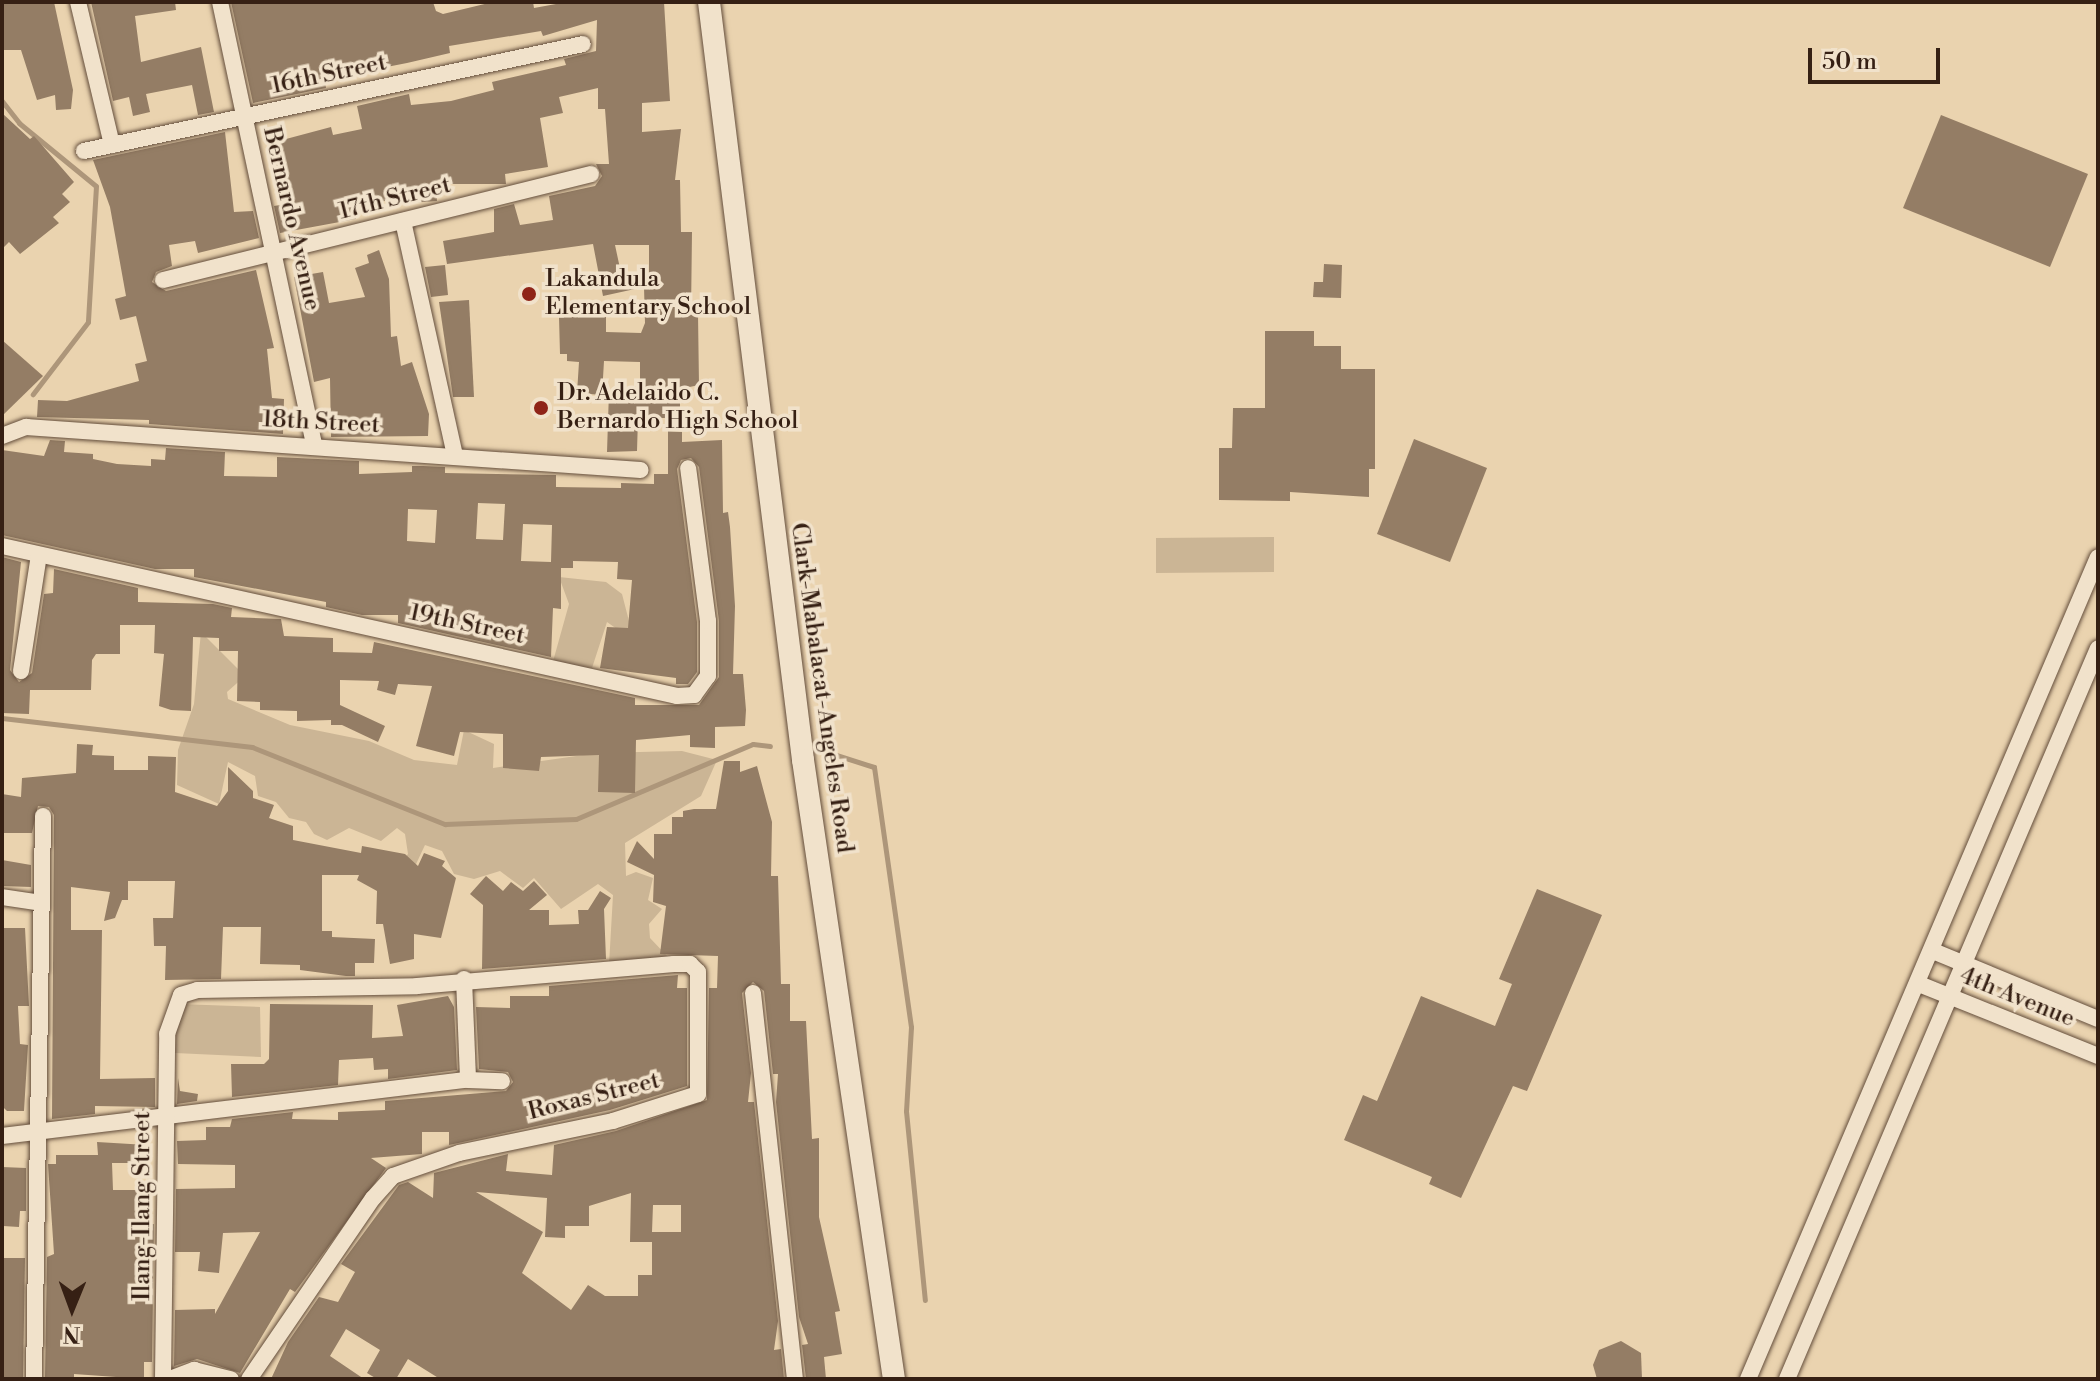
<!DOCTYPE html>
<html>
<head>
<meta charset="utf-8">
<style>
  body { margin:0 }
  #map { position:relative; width:2100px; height:1381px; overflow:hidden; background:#ead3af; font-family:"Libre Bodoni",serif }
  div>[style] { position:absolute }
  .green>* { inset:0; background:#cbb595 }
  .stream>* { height:5px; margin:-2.5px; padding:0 2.5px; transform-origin:2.5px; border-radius:2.5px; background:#ad967a }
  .building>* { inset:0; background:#947d65 }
  .roads { filter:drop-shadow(0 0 2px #634d3b) drop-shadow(0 0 2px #634d3b) }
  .minor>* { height:16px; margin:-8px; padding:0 8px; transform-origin:8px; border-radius:8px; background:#f1e2cb }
  .secondary>* { height:22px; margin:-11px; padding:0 11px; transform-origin:11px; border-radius:11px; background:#f1e2cb }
  .dots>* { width:22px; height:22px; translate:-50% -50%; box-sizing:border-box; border:4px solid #f1e2cb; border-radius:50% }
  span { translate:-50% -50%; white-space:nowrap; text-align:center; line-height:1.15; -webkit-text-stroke:7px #f1e2cb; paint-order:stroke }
  .street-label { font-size:24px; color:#362014 }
  .poi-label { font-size:24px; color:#362014 }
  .left { translate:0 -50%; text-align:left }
  .frame { position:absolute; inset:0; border:4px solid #362014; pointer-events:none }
  .north { position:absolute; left:32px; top:1269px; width:80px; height:80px; -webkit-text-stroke:6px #f1e2cb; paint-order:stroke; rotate:181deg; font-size:22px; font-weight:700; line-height:32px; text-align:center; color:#362014 }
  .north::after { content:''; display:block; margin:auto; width:28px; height:36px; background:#362014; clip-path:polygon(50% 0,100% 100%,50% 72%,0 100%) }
  .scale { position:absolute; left:1808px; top:48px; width:132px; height:36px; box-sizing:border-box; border:4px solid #362014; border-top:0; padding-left:10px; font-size:24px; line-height:28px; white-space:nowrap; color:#362014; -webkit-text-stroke:6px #f1e2cb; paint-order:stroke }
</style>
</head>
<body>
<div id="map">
  <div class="green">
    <div style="clip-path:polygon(1274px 537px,1274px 572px,1156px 573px,1156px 538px)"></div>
    <div style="clip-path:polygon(559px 577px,606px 582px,622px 594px,630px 625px,624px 634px,607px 622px,592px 668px,552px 665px,569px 604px)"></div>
    <div style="clip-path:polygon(201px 632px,245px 676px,227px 692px,228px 699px,290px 725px,369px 741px,414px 760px,457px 765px,464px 730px,494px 744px,493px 768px,597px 753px,682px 751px,717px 760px,701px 796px,625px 843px,626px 876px,636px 872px,653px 878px,648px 900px,662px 909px,649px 924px,650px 938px,669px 958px,643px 966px,634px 959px,627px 967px,609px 965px,613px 895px,598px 884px,561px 909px,534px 878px,523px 888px,500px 871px,474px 879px,454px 874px,442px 851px,425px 845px,409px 879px,398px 866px,408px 854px,405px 834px,397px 828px,381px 841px,349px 828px,327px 840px,314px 834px,306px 822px,289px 818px,276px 802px,258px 796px,255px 776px,228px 762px,219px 804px,177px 785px,178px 750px,194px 704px)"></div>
    <div style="clip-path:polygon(178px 1004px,260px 1007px,261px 1057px,175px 1053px)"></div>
  </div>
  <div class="stream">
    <div style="left:2px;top:101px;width:28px;rotate:52deg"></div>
    <div style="left:19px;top:123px;width:99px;rotate:39.3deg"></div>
    <div style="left:96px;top:186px;width:136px;rotate:93.4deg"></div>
    <div style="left:88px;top:322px;width:91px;rotate:127.4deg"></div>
    <div style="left:2px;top:718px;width:252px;rotate:6.6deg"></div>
    <div style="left:252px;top:747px;width:208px;rotate:21.8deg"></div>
    <div style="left:445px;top:824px;width:131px;rotate:-2.2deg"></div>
    <div style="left:576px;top:819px;width:192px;rotate:-23deg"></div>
    <div style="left:753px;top:744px;width:17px;rotate:7deg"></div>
    <div style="left:833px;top:754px;width:43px;rotate:17.6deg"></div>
    <div style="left:874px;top:767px;width:263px;rotate:81.9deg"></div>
    <div style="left:911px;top:1027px;width:84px;rotate:93.4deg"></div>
    <div style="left:906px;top:1111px;width:190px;rotate:84.3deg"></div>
  </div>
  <div class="building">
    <div style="clip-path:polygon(2px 2px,54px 2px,73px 90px,71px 109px,56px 110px,55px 95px,37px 100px,21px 50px,2px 50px)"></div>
    <div style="clip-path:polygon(91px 2px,175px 2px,176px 10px,135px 16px,141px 62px,201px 47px,214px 112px,198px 115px,192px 85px,146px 94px,150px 112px,133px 116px,129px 97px,113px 101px)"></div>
    <div style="clip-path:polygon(evenodd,231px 2px,433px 2px,436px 11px,443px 14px,493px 2px,533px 2px,534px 8px,567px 2px,664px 2px,670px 101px,642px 103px,642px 132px,681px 129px,675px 180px,680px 180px,681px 232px,692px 232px,691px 314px,698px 314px,699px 385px,680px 389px,680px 430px,665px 430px,665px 418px,638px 418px,637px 451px,607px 452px,609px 391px,640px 392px,640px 362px,604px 361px,602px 395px,577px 393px,579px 362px,567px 361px,567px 354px,560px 354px,559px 317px,606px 317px,606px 332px,641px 333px,645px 323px,644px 287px,603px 296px,593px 244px,447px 264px,443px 241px,494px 232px,494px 209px,514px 204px,520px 225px,553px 220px,549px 196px,595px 186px,602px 176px,596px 164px,609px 164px,605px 109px,598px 109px,598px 88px,559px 97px,563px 113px,540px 118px,548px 167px,505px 174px,506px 184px,435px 184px,437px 201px,396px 204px,395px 199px,354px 207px,356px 219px,280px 233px,274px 206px,286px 204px,271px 143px,331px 127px,333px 135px,362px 129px,357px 106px,409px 94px,411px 105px,451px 101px,494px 90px,492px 82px,566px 65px,564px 59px,596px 51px,597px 20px,543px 36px,541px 31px,449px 46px,450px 53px,407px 63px,366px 71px,365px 65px,324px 74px,326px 88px,253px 103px,231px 2px,615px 245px,649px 245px,649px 273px,621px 273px,615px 245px)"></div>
    <div style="clip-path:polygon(2px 113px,30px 139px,34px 136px,74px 182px,62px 194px,70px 202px,53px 217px,59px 223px,20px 254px,9px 242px,2px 249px)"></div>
    <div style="clip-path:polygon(1941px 115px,2088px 174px,2050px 267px,1903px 208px)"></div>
    <div style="clip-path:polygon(225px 132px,234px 212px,253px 211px,259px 238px,198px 253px,195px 241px,169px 245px,172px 266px,156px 272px,152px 282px,166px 291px,256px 270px,274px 348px,267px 349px,272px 398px,284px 399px,283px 434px,149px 424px,149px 420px,37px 417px,38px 400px,67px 401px,139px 381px,135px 364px,147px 361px,136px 316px,120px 320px,115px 299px,126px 296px,110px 207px,93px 160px)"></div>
    <div style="clip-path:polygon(379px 250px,389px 279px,391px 337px,397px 336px,401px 366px,412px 362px,429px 414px,428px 436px,331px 437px,330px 378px,314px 382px,294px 277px,323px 272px,329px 303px,365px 297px,355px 268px,369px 263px,367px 255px)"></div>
    <div style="clip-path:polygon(1324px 264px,1342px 265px,1341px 298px,1313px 297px,1314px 282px,1323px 282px)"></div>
    <div style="clip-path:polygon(445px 265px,448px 295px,431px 297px,425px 267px)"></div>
    <div style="clip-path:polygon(469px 300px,474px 397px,453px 397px,439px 302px)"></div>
    <div style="clip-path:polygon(1265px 331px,1314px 331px,1314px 346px,1341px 346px,1341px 369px,1375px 369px,1375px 469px,1369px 469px,1369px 497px,1290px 492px,1290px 501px,1219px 500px,1219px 448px,1232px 448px,1233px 408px,1265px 408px)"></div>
    <div style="clip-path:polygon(2px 340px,43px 376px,2px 416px)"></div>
    <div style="clip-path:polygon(evenodd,668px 431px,682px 432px,682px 442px,722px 440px,723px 513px,728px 512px,730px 527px,735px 606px,733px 674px,743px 674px,746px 710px,745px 726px,715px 727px,715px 748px,690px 747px,690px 735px,636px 740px,635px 793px,598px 792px,599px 755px,541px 757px,539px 771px,503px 768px,503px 734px,460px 732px,454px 756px,416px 746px,432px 686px,398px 684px,395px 695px,377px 690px,379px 681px,340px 680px,340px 705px,385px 726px,378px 742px,342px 725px,331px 725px,331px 720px,297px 721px,297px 711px,260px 710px,260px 702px,237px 701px,238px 651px,219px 651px,219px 638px,193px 637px,191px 711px,171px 710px,159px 706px,164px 654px,154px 653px,155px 625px,120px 625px,120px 654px,96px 654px,92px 660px,91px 690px,30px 690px,29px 714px,2px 713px,2px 557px,21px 562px,10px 670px,19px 682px,32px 673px,44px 594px,53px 593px,54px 569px,138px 588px,138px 602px,213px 604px,232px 608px,231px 617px,281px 619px,284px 636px,333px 638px,333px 652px,372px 653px,374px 642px,635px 698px,635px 705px,699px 705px,719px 677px,719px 621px,699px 467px,691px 458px,681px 460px,677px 469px,697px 622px,697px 672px,688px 684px,676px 684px,676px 678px,600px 668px,607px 627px,628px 628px,632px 580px,617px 579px,618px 562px,573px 561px,573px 568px,561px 568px,561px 609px,553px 608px,551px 657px,398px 623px,398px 615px,362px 615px,326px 607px,326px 602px,194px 577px,194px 569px,155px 569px,2px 535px,2px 450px,44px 456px,50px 440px,65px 441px,64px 452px,93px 454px,93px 459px,117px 464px,151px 466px,151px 459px,165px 460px,166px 448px,225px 452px,224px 476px,277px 477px,277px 457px,359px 461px,359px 474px,412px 472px,412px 466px,423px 466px,445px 467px,445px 473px,556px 475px,556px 487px,621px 488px,621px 483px,654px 484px,654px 474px,668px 474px,668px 431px,478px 503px,505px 504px,503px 540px,476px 539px,478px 503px,668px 431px,408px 509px,437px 510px,435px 543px,407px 541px,408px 509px,668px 431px,523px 524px,552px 525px,551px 562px,521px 561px,523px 524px)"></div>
    <div style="clip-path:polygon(1414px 439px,1487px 468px,1450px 562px,1377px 534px)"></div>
    <div style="clip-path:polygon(77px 744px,93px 745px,92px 755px,114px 756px,114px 770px,148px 770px,148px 756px,176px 757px,175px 792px,217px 806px,228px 791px,228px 767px,253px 791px,253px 798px,274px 805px,269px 818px,293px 826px,293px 840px,361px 853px,362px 846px,405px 854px,418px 866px,424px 853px,445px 861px,442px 866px,456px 878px,441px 938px,414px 934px,414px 959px,390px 964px,383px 924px,376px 924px,377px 891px,357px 880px,359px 875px,322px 875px,322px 931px,332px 931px,332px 937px,375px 939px,374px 963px,355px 963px,355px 976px,346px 976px,300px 970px,300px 965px,260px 964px,261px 927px,223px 927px,221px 979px,165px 980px,166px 946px,154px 946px,153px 918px,173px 918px,175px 881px,128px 881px,128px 900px,122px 900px,115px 918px,104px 921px,110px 892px,71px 887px,71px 930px,102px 930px,100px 1079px,155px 1078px,155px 1107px,95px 1106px,95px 1114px,52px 1119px,54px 815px,49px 807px,38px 806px,32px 833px,2px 833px,2px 794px,21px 797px,22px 778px,76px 773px)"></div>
    <div style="clip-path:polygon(evenodd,724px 761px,740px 761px,740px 772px,757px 766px,772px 822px,771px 876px,778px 876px,781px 984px,790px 984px,790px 1021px,806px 1021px,812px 1139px,819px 1138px,819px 1217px,840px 1311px,835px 1312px,842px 1354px,824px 1357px,826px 1379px,806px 1379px,802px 1345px,808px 1344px,799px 1317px,776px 1102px,778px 1074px,773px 1074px,764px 991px,753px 982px,742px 993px,751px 1073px,748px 1102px,754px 1102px,778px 1321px,774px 1350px,781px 1349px,784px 1379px,440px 1379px,408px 1359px,396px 1379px,377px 1379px,367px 1373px,380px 1350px,346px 1329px,330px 1356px,364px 1379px,271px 1379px,288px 1342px,319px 1297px,338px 1302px,355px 1272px,341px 1264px,399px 1185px,408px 1182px,433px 1198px,434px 1173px,508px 1154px,506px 1171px,552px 1175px,554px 1145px,616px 1131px,707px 1100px,709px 988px,717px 988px,718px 956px,660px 954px,666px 906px,653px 902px,654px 875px,627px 862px,637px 841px,654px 859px,654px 834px,672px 834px,672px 817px,683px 817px,683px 811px,694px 809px,716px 809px,724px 761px,476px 1192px,547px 1198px,545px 1237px,565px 1238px,565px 1226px,589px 1226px,589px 1206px,631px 1193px,630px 1242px,652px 1242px,652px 1275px,638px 1275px,638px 1296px,605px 1296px,588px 1285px,571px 1310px,522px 1273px,543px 1232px,476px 1192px,724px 761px,653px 1205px,681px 1205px,681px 1232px,652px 1232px,653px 1205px)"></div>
    <div style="clip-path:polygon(2px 860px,31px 865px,31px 887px,2px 886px)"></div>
    <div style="clip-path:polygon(486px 876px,503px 891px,511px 882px,523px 891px,534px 881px,547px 895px,529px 910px,549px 910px,549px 925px,579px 924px,578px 910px,588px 910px,600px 891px,611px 898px,604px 909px,606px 959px,482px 969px,483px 905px,470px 894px)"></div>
    <div style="clip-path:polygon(1537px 889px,1602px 915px,1527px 1091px,1513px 1086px,1461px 1198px,1429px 1184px,1432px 1177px,1344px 1140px,1363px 1095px,1377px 1101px,1421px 996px,1495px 1026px,1512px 984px,1499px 979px)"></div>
    <div style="clip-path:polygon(3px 928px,25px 928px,29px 1006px,18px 1006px,20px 1044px,28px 1045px,24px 1111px,7px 1111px,2px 1106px)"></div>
    <div style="clip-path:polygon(678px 975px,677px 988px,687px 988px,687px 1086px,610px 1110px,449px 1145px,449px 1132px,422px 1132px,422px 1154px,371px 1158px,386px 1168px,295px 1292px,290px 1289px,240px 1373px,197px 1359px,174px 1366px,175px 1310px,215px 1309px,215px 1314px,260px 1232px,223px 1233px,219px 1273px,198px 1271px,200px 1252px,175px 1252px,176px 1189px,235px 1188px,235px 1165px,178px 1164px,177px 1141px,206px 1140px,206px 1127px,230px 1127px,232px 1119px,293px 1112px,292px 1119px,338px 1120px,338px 1112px,385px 1110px,385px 1101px,506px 1091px,513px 1082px,508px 1072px,479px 1069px,476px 1007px,510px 1008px,510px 996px,549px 996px,549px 986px)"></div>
    <div style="clip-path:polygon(448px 996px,454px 1007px,457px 1070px,388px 1079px,388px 1069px,374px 1070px,373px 1058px,339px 1060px,338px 1085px,232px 1097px,231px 1064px,264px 1064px,269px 1059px,270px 1004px,373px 1005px,372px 1038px,403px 1036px,397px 1005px)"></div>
    <div style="clip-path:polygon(178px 1078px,180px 1091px,198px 1094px,197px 1101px,177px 1104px)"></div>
    <div style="clip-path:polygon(97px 1142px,147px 1145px,147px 1163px,112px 1163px,113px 1190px,137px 1190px,138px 1225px,154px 1224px,152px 1362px,144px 1362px,144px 1379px,74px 1374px,74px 1379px,45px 1379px,47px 1257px,54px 1254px,48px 1164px,56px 1164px,56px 1155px,98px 1155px)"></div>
    <div style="clip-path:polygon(2px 1167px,26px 1168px,26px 1211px,20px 1211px,19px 1227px,3px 1226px)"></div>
    <div style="clip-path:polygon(2px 1258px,25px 1258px,23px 1379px,2px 1379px)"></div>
    <div style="clip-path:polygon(1621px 1341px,1641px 1353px,1642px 1379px,1597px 1379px,1593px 1365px,1599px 1350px)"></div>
  </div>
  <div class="roads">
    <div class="minor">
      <div style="left:78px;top:2px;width:147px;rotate:76.6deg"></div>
      <div style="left:220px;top:2px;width:454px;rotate:78deg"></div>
      <div style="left:84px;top:151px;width:510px;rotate:-12.1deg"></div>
      <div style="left:403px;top:221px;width:240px;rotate:77.5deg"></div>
      <div style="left:163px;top:280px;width:441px;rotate:-13.9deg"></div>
      <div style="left:2px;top:436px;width:26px;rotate:-21deg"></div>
      <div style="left:26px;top:427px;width:616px;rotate:4.01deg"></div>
      <div style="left:2px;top:546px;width:691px;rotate:12.53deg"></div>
      <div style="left:677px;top:696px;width:17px;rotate:-3deg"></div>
      <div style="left:694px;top:695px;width:24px;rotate:-54deg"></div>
      <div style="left:708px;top:676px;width:55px;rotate:-90deg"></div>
      <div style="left:708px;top:621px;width:154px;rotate:-97.4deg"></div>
      <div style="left:21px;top:671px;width:117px;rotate:-81.2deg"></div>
      <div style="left:2px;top:897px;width:40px;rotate:8.5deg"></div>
      <div style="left:1933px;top:951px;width:178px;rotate:22.4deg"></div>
      <div style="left:464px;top:979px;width:101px;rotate:87.7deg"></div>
      <div style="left:1919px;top:984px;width:193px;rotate:21.9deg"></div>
      <div style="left:753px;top:993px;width:388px;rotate:83.8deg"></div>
      <div style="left:2px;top:1136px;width:469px;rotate:-6.9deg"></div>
      <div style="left:468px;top:1080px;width:34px;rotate:2deg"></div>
      <div style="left:34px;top:1379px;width:563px;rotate:-89.08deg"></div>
      <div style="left:163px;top:1379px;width:345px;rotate:-89.3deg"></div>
      <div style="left:167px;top:1034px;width:41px;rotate:-70.3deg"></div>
      <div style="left:181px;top:995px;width:17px;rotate:-17deg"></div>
      <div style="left:197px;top:990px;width:220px;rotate:-1deg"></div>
      <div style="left:417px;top:986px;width:258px;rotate:-4.9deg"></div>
      <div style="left:674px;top:964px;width:16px"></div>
      <div style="left:690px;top:964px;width:11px;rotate:45deg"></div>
      <div style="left:698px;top:972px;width:122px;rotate:90deg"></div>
      <div style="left:698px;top:1094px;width:89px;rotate:162.4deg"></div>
      <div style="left:613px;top:1121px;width:157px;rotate:168.3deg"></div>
      <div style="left:459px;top:1153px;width:70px;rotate:160.8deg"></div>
      <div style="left:393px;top:1176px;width:30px;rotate:132deg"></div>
      <div style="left:373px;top:1198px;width:219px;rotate:124.4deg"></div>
      <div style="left:170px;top:1379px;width:26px;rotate:-21deg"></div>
      <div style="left:194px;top:1370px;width:38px;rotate:14deg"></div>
      <div style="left:1748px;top:1379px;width:893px;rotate:-66.94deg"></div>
      <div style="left:1787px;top:1379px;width:794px;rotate:-66.95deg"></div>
    </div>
    <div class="secondary">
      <div style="left:709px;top:2px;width:764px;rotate:82.93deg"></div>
      <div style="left:803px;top:760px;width:626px;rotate:81.64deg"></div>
    </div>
  </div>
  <div class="dots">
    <div style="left:529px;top:294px;background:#8f2418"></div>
    <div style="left:541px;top:408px;background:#8f2418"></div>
  </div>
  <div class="street-label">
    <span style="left:329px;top:75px;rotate:-12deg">16th Street</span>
    <span style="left:395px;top:199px;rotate:-14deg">17th Street</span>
    <span style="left:291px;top:219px;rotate:77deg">Bernardo Avenue</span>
    <span style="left:321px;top:423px;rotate:3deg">18th Street</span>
    <span style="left:467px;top:625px;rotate:12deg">19th Street</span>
    <span style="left:821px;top:688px;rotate:82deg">Clark-Mabalacat-Angeles Road</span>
    <span style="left:2017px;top:998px;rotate:22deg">4th Avenue</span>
    <span style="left:594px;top:1097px;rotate:-14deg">Roxas Street</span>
    <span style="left:143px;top:1206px;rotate:-90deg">Ilang-Ilang Street</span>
  </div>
  <div class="poi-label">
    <span class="left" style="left:545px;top:294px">Lakandula<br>Elementary School</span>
    <span class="left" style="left:557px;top:408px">Dr. Adelaido C.<br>Bernardo High School</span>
  </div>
  <div class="frame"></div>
  <div class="north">N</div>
  <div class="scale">50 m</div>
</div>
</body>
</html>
